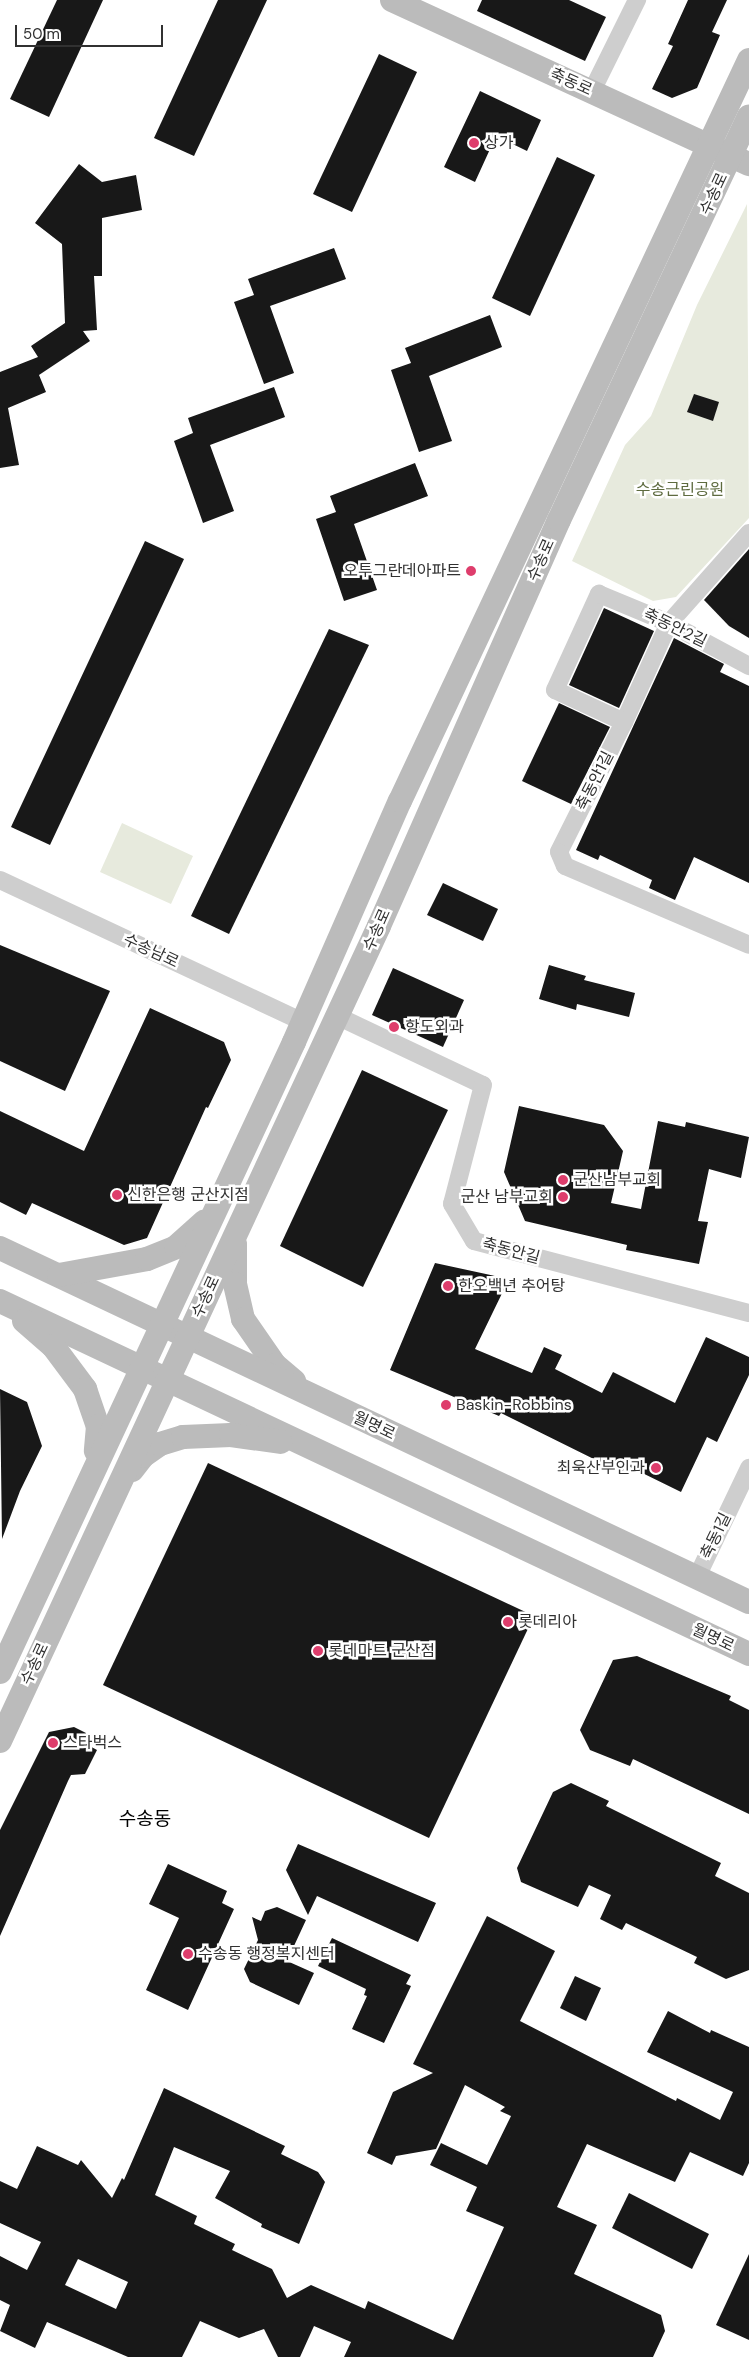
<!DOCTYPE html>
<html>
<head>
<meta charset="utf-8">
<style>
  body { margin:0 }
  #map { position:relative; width:749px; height:2357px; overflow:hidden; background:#fff; font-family:"DM Sans","Noto Sans KR",sans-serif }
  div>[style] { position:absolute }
  .green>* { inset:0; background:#e7eadd }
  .building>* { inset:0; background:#181818 }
  .street>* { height:18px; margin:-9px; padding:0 9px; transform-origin:9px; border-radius:9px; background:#cecece }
  .secondary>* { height:24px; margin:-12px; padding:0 12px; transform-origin:12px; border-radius:12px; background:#bbb }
  .dots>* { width:14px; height:14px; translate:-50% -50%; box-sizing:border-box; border:2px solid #fff; border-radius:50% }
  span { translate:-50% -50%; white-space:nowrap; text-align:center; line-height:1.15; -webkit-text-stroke:5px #fff; paint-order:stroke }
  .street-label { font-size:16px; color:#313131 }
  .poi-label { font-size:16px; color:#313131 }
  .left { translate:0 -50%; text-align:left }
  .right { translate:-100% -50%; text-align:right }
  .park-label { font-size:16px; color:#5e6b3f }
  .quarter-label { font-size:19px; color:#000 }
  .scale { position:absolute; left:15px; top:25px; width:148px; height:22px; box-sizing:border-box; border:2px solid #313131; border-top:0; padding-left:6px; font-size:15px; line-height:18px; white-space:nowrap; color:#313131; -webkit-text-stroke:4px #fff; paint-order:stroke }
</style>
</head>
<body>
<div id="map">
  <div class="green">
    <div style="clip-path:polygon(747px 204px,749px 518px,676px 597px,653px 601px,572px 561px,625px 445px,651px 416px,697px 305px)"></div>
    <div style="clip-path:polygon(122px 823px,193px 856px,171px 904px,100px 872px)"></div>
  </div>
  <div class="building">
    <div style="clip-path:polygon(57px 0,103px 0,49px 117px,10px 99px)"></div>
    <div style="clip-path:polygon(218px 0,267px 0,194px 156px,154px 138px)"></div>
    <div style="clip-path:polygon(482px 0,569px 0,606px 17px,585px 61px,477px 11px)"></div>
    <div style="clip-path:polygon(688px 0,727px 0,712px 32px,720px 35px,697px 88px,672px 98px,652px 89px,673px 46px,668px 44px)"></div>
    <div style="clip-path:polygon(379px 54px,417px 72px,352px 212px,313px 194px)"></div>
    <div style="clip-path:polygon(480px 91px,541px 120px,527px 151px,496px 136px,475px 182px,444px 167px)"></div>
    <div style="clip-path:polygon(557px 157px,595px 175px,530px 316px,492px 298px)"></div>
    <div style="clip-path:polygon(79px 164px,102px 182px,136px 175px,142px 210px,102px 218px,102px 276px,94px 276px,97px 330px,83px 331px,90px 341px,39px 375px,46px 392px,8px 408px,19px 465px,0 468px,0 372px,38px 357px,31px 346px,65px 323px,62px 244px,35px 223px)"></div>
    <div style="clip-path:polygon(334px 248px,346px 279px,270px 306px,294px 373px,264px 384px,234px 302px,254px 295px,248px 279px)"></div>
    <div style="clip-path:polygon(490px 315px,502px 347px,429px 376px,452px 441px,419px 452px,391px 370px,411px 363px,405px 348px)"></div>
    <div style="clip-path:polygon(274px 387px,285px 417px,210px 445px,234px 511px,203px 523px,174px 441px,193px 433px,188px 418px)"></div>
    <div style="clip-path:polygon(694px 394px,719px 402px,713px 421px,687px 412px)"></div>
    <div style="clip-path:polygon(415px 463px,428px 496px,354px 524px,377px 590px,344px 601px,316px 519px,336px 512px,330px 496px)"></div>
    <div style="clip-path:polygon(145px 541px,184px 559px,50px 845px,11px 827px)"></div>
    <div style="clip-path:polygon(749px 549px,749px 638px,729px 626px,704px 600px)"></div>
    <div style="clip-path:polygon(604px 608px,654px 631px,619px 708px,569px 685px)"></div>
    <div style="clip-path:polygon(329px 629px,369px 645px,229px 934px,191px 916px)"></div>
    <div style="clip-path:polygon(674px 638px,724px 664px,720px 672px,749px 686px,749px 883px,694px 857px,675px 900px,649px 888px,652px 880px,600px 855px,598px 860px,576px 850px)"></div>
    <div style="clip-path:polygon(559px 703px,610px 727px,571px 804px,522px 781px)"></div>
    <div style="clip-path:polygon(443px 883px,498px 909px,483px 941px,427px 915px)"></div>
    <div style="clip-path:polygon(0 945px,110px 991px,65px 1091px,0 1061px)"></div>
    <div style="clip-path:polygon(549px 965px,586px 976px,584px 980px,635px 993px,629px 1017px,577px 1004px,576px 1010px,539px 999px)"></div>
    <div style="clip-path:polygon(393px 968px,464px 1000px,443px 1047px,372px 1015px)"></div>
    <div style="clip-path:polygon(150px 1008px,224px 1042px,231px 1060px,208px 1108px,206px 1107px,147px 1238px,124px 1245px,32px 1203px,26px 1215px,0 1202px,0 1111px,84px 1151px)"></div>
    <div style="clip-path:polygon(362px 1070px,448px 1110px,363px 1287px,280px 1246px)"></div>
    <div style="clip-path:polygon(519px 1106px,604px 1125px,623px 1151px,611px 1203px,641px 1209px,658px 1121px,685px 1127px,686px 1122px,749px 1137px,741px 1178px,709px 1169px,698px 1221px,708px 1222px,699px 1264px,626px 1250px,627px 1245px,525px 1221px,504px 1172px)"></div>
    <div style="clip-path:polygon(435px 1263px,509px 1279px,475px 1349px,532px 1373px,544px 1347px,562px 1355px,555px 1369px,602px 1393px,613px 1372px,675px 1403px,706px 1337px,749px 1357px,749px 1375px,717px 1442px,707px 1437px,681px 1492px,626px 1465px,622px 1473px,501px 1413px,499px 1416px,390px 1370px)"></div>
    <div style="clip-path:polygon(0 1389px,27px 1402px,42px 1446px,20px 1491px,2px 1539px)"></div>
    <div style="clip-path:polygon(208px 1463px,534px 1616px,429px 1838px,103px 1685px)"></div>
    <div style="clip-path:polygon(637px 1656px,731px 1696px,729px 1700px,749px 1710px,749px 1814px,633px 1759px,630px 1766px,590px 1750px,580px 1730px,613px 1660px)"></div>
    <div style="clip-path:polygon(74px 1727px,90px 1735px,86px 1744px,97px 1750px,85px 1774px,71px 1775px,68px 1781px,0 1936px,0 1830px,49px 1732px)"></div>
    <div style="clip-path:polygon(571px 1783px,609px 1801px,606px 1806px,721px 1863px,715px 1876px,749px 1893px,749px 1970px,726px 1979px,694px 1963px,697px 1957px,626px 1923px,622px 1930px,600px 1919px,611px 1895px,589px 1885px,578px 1907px,521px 1882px,517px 1868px,553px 1792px)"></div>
    <div style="clip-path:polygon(298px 1844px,436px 1903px,418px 1942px,317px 1896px,308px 1915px,286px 1870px)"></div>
    <div style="clip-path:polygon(168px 1864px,227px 1891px,222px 1903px,234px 1909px,188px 2010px,146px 1990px,179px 1918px,149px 1904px)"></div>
    <div style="clip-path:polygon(277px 1907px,306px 1920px,287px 1961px,314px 1973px,299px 2005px,250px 1982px,244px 1969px,258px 1940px,252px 1917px,261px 1921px,265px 1911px)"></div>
    <div style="clip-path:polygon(evenodd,487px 1916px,555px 1951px,520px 2021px,676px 2101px,677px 2098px,720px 2120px,733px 2092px,647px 2052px,668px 2011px,710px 2033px,711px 2030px,749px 2047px,749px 2163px,743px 2176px,690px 2152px,675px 2182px,587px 2144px,557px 2207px,597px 2225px,574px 2274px,661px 2315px,665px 2331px,653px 2357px,344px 2357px,351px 2342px,314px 2326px,300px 2357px,278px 2357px,264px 2329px,239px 2338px,200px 2321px,182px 2357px,128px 2357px,47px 2322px,35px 2348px,0 2331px,10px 2305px,0 2300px,0 2256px,27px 2270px,41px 2242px,0 2223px,0 2181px,17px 2189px,37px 2146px,78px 2165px,81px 2160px,112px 2198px,122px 2178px,124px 2180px,164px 2088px,285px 2146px,281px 2154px,318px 2172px,325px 2182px,299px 2244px,261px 2227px,262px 2224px,215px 2198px,230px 2171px,174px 2147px,155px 2195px,197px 2216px,194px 2224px,235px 2244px,232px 2250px,272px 2269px,287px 2298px,311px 2285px,365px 2309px,368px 2301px,453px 2340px,504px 2227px,466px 2211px,477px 2187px,430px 2165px,441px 2143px,487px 2165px,511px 2116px,500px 2111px,505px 2107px,465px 2085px,436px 2149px,396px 2156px,392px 2165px,367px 2153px,393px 2092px,433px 2073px,413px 2064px,487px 1916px,78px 2259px,128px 2282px,116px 2309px,65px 2285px,78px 2259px)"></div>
    <div style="clip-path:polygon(332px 1938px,411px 1975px,406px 1984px,411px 1986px,384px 2043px,352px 2029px,367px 1996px,364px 1995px,366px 1989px,318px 1966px)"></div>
    <div style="clip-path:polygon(575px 1976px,601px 1988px,586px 2021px,560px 2008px)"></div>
    <div style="clip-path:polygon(629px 2193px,709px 2234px,692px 2269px,612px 2228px)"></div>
    <div style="clip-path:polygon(749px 2254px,749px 2340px,716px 2325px)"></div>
  </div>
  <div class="street">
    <div style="left:592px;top:91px;width:102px;rotate:-63.7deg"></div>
    <div style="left:749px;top:533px;width:120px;rotate:131.6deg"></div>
    <div style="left:669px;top:623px;width:109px;rotate:114.4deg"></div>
    <div style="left:624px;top:722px;width:145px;rotate:116.6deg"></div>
    <div style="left:559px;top:852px;width:15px;rotate:67deg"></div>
    <div style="left:565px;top:866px;width:200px;rotate:23.2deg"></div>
    <div style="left:624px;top:722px;width:76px;rotate:-155.1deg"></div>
    <div style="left:555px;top:690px;width:106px;rotate:-65.4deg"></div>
    <div style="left:599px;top:594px;width:76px;rotate:22.5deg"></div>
    <div style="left:669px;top:623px;width:91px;rotate:28.3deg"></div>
    <div style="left:0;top:880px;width:335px;rotate:25.1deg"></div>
    <div style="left:337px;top:1016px;width:161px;rotate:25.3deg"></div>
    <div style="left:483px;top:1085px;width:123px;rotate:104.6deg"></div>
    <div style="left:452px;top:1204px;width:43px;rotate:59.3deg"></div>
    <div style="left:474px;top:1241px;width:284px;rotate:14.7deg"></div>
    <div style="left:697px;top:1577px;width:121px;rotate:-64.5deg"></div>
  </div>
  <div class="secondary">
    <div style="left:392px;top:0;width:393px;rotate:24.7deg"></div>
    <div style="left:235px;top:1244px;width:40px;rotate:90deg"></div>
    <div style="left:235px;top:1284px;width:36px;rotate:77deg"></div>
    <div style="left:243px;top:1319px;width:56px;rotate:55.2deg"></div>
    <div style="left:275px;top:1365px;width:25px;rotate:40deg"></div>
    <div style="left:0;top:1248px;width:828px;rotate:25.3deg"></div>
    <div style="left:59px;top:1275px;width:89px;rotate:-10.3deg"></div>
    <div style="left:147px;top:1259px;width:31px;rotate:-22deg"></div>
    <div style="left:176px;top:1247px;width:38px;rotate:-42deg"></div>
    <div style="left:0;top:1301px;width:828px;rotate:25.23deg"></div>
    <div style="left:24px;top:1321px;width:38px;rotate:41deg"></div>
    <div style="left:53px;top:1346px;width:54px;rotate:53.3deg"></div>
    <div style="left:85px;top:1389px;width:39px;rotate:71deg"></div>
    <div style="left:98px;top:1426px;width:25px;rotate:95deg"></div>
    <div style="left:132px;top:1470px;width:18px;rotate:-52deg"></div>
    <div style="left:143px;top:1456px;width:21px;rotate:-35deg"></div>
    <div style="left:160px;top:1444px;width:24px;rotate:-17deg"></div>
    <div style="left:183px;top:1437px;width:48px;rotate:-2.4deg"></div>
    <div style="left:231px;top:1435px;width:50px;rotate:8deg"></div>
    <div style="left:0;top:1672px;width:695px;rotate:-64.98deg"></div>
    <div style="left:294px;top:1042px;width:263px;rotate:-66.3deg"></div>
    <div style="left:400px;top:801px;width:819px;rotate:-64.78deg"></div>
    <div style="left:0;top:1741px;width:899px;rotate:-65.06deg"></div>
    <div style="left:379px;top:926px;width:444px;rotate:-66.1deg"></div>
    <div style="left:559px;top:520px;width:446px;rotate:-64.8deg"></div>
  </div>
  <div class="dots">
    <div style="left:474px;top:143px;background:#de3d6c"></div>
    <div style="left:471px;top:571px;background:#de3d6c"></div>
    <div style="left:394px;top:1027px;background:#de3d6c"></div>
    <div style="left:563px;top:1180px;background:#de3d6c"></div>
    <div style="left:117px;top:1195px;background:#de3d6c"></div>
    <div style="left:563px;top:1197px;background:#de3d6c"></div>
    <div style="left:448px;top:1286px;background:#de3d6c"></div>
    <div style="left:446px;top:1405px;background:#de3d6c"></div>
    <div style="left:656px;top:1468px;background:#de3d6c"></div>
    <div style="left:508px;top:1622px;background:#de3d6c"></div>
    <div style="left:318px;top:1651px;background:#de3d6c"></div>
    <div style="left:53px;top:1743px;background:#de3d6c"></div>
    <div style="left:188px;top:1954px;background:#de3d6c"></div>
  </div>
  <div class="street-label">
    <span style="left:571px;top:82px;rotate:24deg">축동로</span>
    <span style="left:714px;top:194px;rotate:-65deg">수송로</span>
    <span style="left:541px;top:560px;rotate:-66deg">수송로</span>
    <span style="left:675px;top:628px;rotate:26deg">축동안2길</span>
    <span style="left:595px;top:781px;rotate:-63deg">축동안1길</span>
    <span style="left:377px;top:930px;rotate:-66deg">수송로</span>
    <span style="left:151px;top:951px;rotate:25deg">수송남로</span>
    <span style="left:511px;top:1251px;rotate:15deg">축동안길</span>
    <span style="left:206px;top:1297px;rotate:-65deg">수송로</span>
    <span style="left:374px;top:1426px;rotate:25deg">월명로</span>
    <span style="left:716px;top:1536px;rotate:-64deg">축동1길</span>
    <span style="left:713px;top:1638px;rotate:25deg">월명로</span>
    <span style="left:35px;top:1664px;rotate:-65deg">수송로</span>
  </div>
  <div class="poi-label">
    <span class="left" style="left:484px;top:143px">상가</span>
    <span class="right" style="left:461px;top:571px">오투그란데아파트</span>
    <span class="left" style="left:405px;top:1027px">항도외과</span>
    <span class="left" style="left:573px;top:1180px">군산남부교회</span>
    <span class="left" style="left:127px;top:1195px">신한은행 군산지점</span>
    <span class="right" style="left:553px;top:1197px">군산 남부교회</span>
    <span class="left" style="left:458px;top:1286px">한오백년 추어탕</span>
    <span class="left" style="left:456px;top:1405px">Baskin-Robbins</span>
    <span class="right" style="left:645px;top:1468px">최욱산부인과</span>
    <span class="left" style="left:518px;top:1622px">롯데리아</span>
    <span class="left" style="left:328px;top:1651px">롯데마트 군산점</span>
    <span class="left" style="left:63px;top:1743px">스타벅스</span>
    <span class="left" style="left:198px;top:1954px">수송동 행정복지센터</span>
  </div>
  <div class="park-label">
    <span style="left:680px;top:490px">수송근린공원</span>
  </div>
  <div class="quarter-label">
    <span style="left:145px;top:1819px">수송동</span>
  </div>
  <div class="scale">50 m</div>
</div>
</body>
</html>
